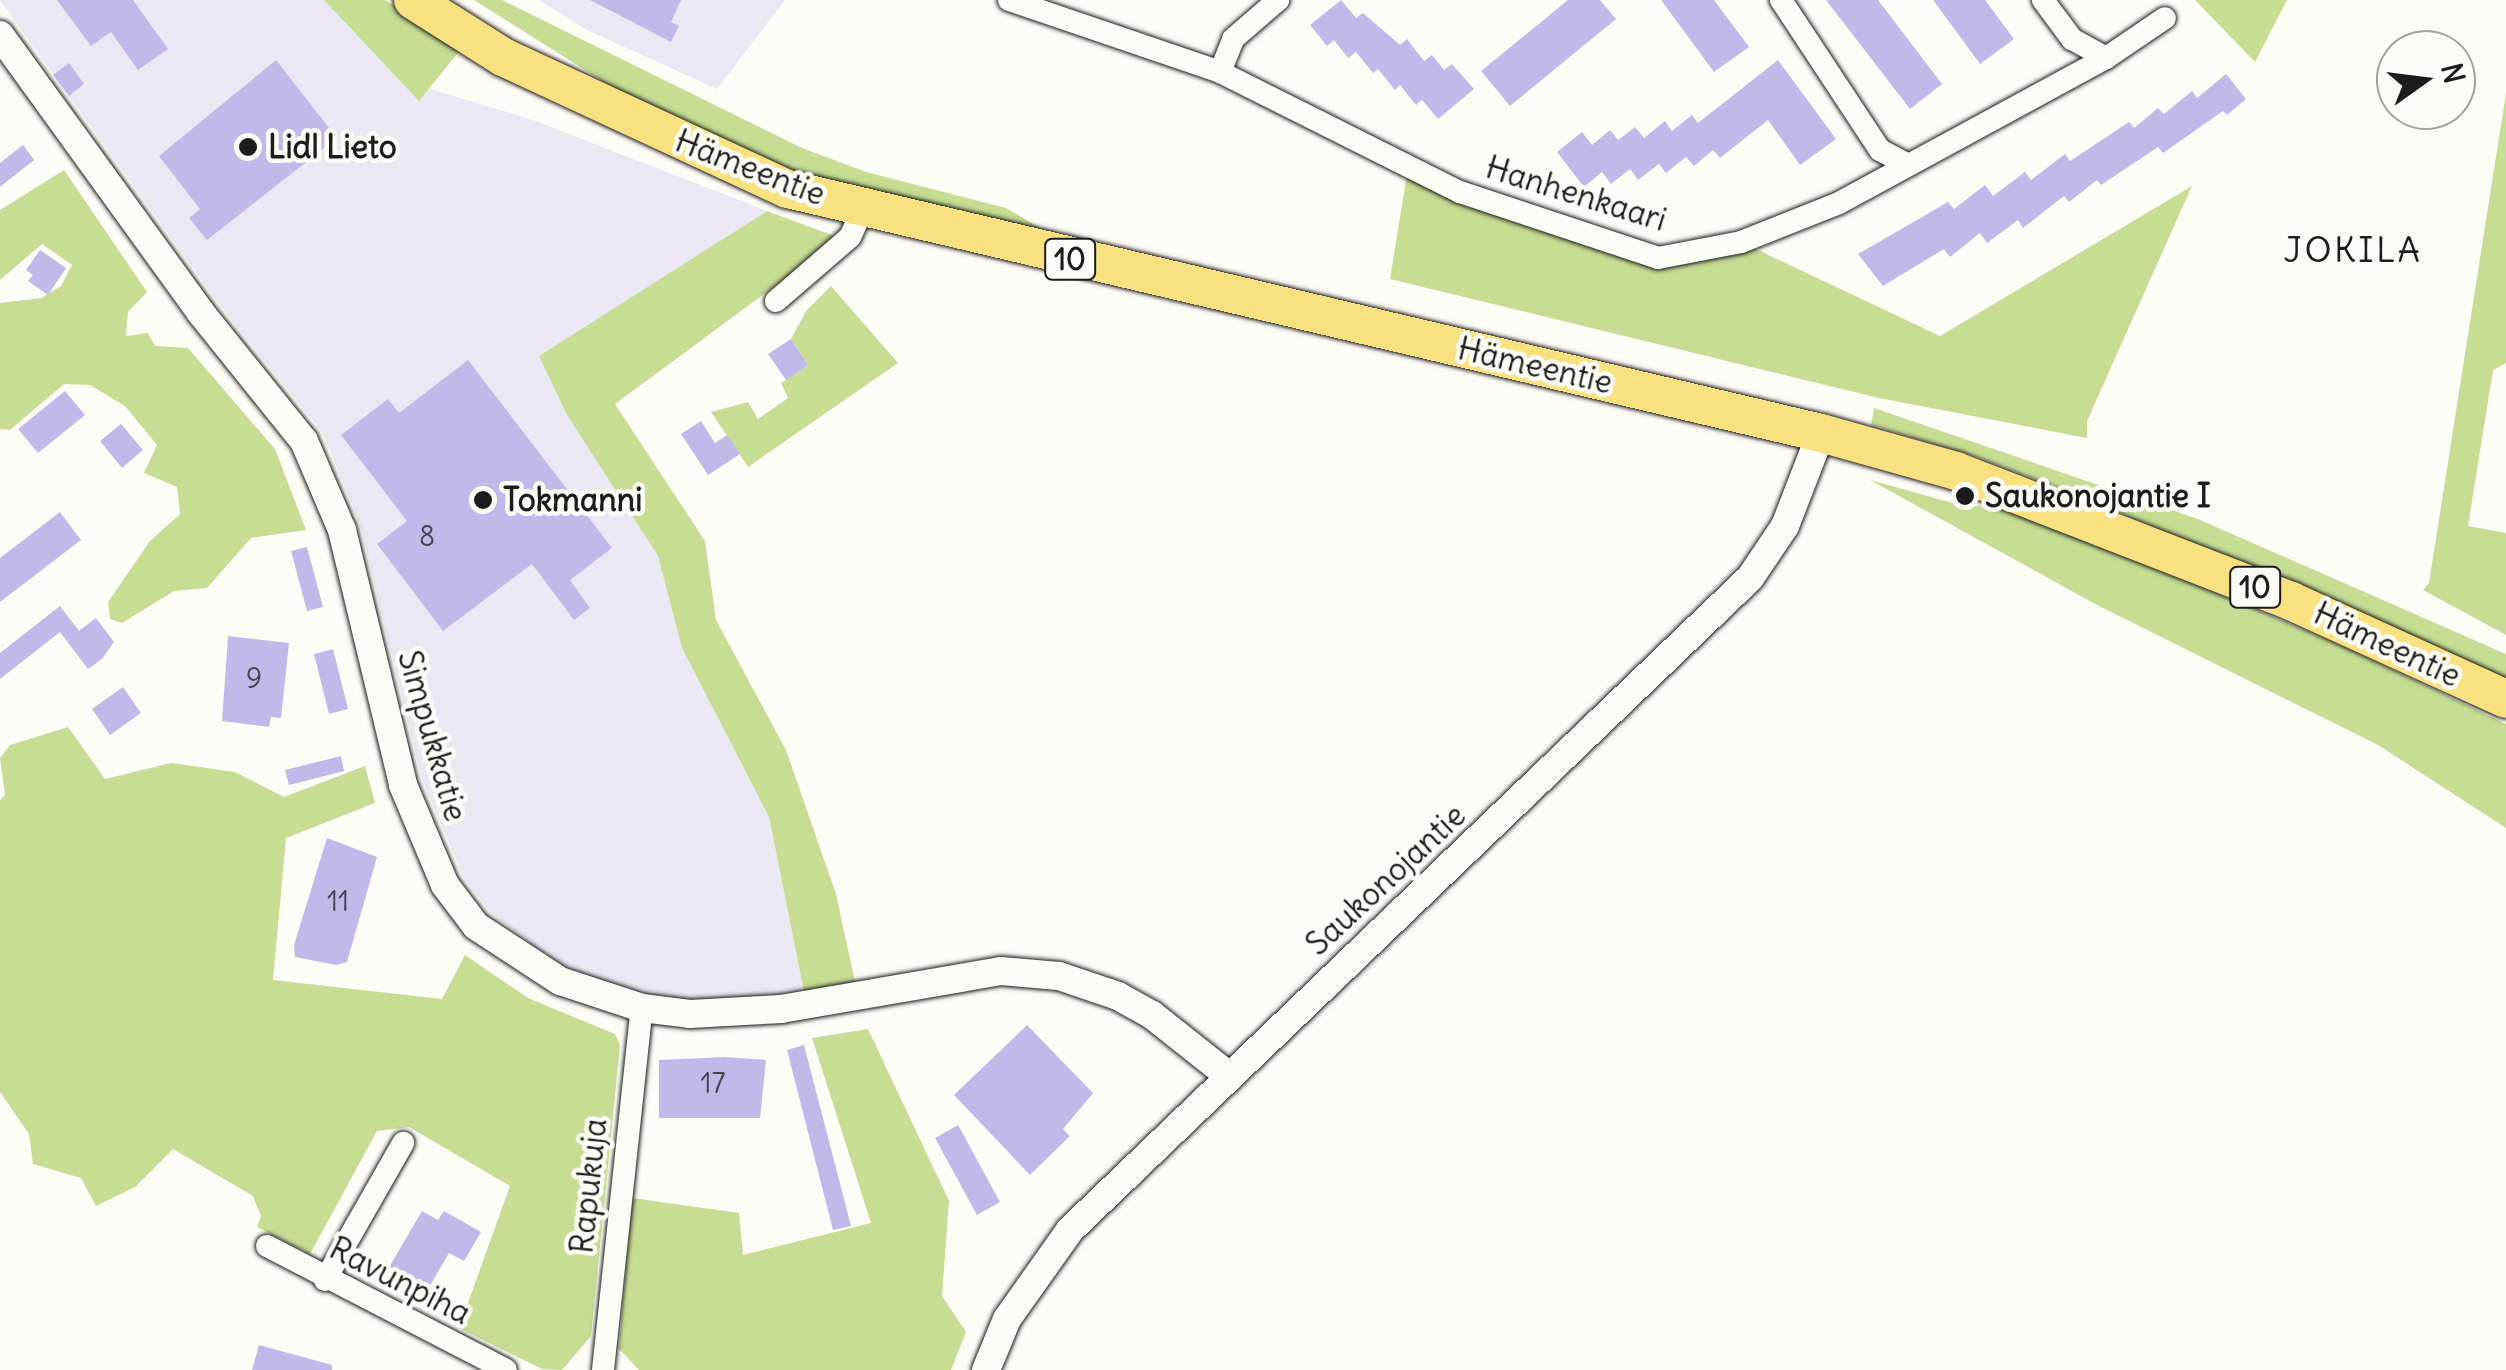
<!DOCTYPE html>
<html>
<head>
<meta charset="utf-8">
<style>
  body { margin:0 }
  #map { position:relative; width:2506px; height:1370px; overflow:hidden; background:#fdfcf7; font-family:Delius,sans-serif }
  div>[style] { position:absolute }
  .built>* { inset:0; background:#ebe8f3 }
  .green>* { inset:0; background:#c6dd93 }
  .building>* { inset:0; background:#c2b9eb }
  .roads { filter:drop-shadow(0 0 2px #1c1c1c) drop-shadow(0 0 2px #1c1c1c) }
  .minor>* { height:22px; margin:-11px; padding:0 11px; transform-origin:11px; border-radius:11px; background:#fdfcf7 }
  .tertiary>* { height:28px; margin:-14px; padding:0 14px; transform-origin:14px; border-radius:14px; background:#fdfcf7 }
  .trunk>* { height:38px; margin:-19px; padding:0 19px; transform-origin:19px; border-radius:19px; background:#fae180 }
  .dots>* { width:28px; height:28px; translate:-50% -50%; box-sizing:border-box; border:5px solid #fdfcf7; border-radius:50% }
  span { translate:-50% -50%; white-space:nowrap; text-align:center; line-height:1.15; -webkit-text-stroke:9px #fdfcf7; paint-order:stroke }
  .number-label { font-size:28px; color:#464350 }
  .number-label span { -webkit-text-stroke-width:0 }
  .shield-label span { padding:2px 8px; background:#fdfcf7; border:2px solid; border-radius:8px; -webkit-text-stroke-width:0 }
  .shield-label { font-size:30px; color:#1c1c1c; font-weight:700 }
  .poi-label { font-size:32px; color:#1c1c1c; font-weight:700 }
  .left { translate:0 -50%; text-align:left }
  .street-label { font-size:32px; color:#1c1c1c }
  .neighbourhood-label { font-size:35px; color:#1c1c1c; letter-spacing:2.5px }
  .north { position:absolute; left:2376px; top:30px; width:100px; height:100px; box-sizing:border-box; background:#fdfcf7; border:2px solid #a3a29f; border-radius:50%; rotate:76deg; font-size:28px; font-weight:700; line-height:40px; text-align:center; color:#1c1c1c }
  .north::after { content:''; display:block; margin:auto; width:35px; height:45px; background:#1c1c1c; clip-path:polygon(50% 0,100% 100%,50% 72%,0 100%) }
</style>
</head>
<body>
<div id="map">
  <div class="built">
    <div style="clip-path:polygon(0 0,324px 0,401px 80px,533px 120px,767px 211px,539px 356px,567px 415px,658px 556px,682px 648px,769px 817px,804px 992px,689px 1001px,648px 995px,561px 967px,491px 913px,464px 878px,422px 779px,360px 524px,323px 433px,219px 304px)"></div>
    <div style="clip-path:polygon(539px 0,785px 0,717px 89px,585px 29px)"></div>
  </div>
  <div class="green">
    <div style="clip-path:polygon(324px 0,385px 0,461px 49px,419px 101px)"></div>
    <div style="clip-path:polygon(474px 0,502px 0,802px 148px,866px 172px,1006px 208px,1047px 232px,794px 175px,636px 102px)"></div>
    <div style="clip-path:polygon(2195px 0,2287px 0,2255px 62px)"></div>
    <div style="clip-path:polygon(2506px 93px,2506px 363px,2493px 370px,2468px 526px,2506px 533px,2506px 635px,2423px 590px,2429px 583px)"></div>
    <div style="clip-path:polygon(1408px 168px,1658px 257px,1741px 242px,1940px 336px,2192px 186px,2087px 421px,2087px 438px,1879px 398px,1390px 279px)"></div>
    <div style="clip-path:polygon(64px 170px,147px 292px,128px 312px,126px 336px,148px 333px,155px 346px,188px 348px,275px 449px,306px 530px,251px 538px,207px 588px,174px 591px,122px 623px,110px 619px,108px 602px,150px 541px,180px 514px,177px 487px,144px 473px,157px 445px,125px 406px,90px 385px,64px 384px,10px 430px,0 429px,0 303px,41px 298px,61px 286px,72px 265px,42px 244px,0 280px,0 210px)"></div>
    <div style="clip-path:polygon(767px 211px,840px 238px,615px 404px,705px 541px,716px 620px,786px 750px,836px 894px,855px 982px,804px 992px,769px 817px,682px 648px,658px 556px,567px 415px,539px 356px)"></div>
    <div style="clip-path:polygon(831px 286px,898px 363px,748px 467px,711px 412px,748px 402px,758px 419px,788px 398px,781px 383px,808px 365px,791px 339px,806px 311px)"></div>
    <div style="clip-path:polygon(1874px 408px,2198px 519px,2506px 654px,2506px 686px,2122px 513px,1975px 456px,1871px 425px)"></div>
    <div style="clip-path:polygon(1870px 480px,1960px 505px,2009px 508px,2339px 644px,2506px 724px,2506px 828px,2378px 745px,2097px 605px)"></div>
    <div style="clip-path:polygon(68px 727px,105px 779px,171px 763px,235px 772px,284px 797px,365px 766px,375px 803px,286px 838px,273px 980px,442px 999px,465px 955px,528px 998px,615px 1034px,620px 1045px,591px 1336px,562px 1370px,542px 1369px,459px 1328px,510px 1186px,409px 1127px,377px 1131px,310px 1254px,257px 1227px,261px 1216px,253px 1196px,173px 1149px,135px 1187px,96px 1206px,81px 1178px,33px 1164px,29px 1134px,0 1092px,0 801px,5px 794px,0 758px,10px 745px)"></div>
    <div style="clip-path:polygon(868px 1029px,949px 1201px,942px 1296px,966px 1332px,951px 1370px,639px 1370px,619px 1349px,632px 1198px,739px 1213px,743px 1255px,871px 1223px,812px 1038px)"></div>
  </div>
  <div class="building">
    <div style="clip-path:polygon(57px 0,133px 0,168px 49px,138px 70px,111px 32px,91px 46px)"></div>
    <div style="clip-path:polygon(590px 0,681px 0,671px 22px,679px 26px,671px 42px)"></div>
    <div style="clip-path:polygon(1341px 0,1356px 18px,1363px 13px,1400px 45px,1407px 39px,1424px 61px,1432px 55px,1444px 70px,1452px 64px,1474px 89px,1438px 119px,1422px 100px,1416px 105px,1400px 85px,1395px 90px,1378px 69px,1373px 73px,1356px 52px,1348px 58px,1334px 40px,1327px 46px,1310px 25px)"></div>
    <div style="clip-path:polygon(1568px 0,1600px 0,1616px 19px,1510px 106px,1481px 71px)"></div>
    <div style="clip-path:polygon(1661px 0,1714px 0,1749px 47px,1714px 72px)"></div>
    <div style="clip-path:polygon(1826px 0,1878px 0,1942px 84px,1910px 109px)"></div>
    <div style="clip-path:polygon(1933px 0,1985px 0,2014px 39px,1980px 64px)"></div>
    <div style="clip-path:polygon(276px 60px,337px 138px,207px 240px,189px 218px,200px 209px,159px 156px)"></div>
    <div style="clip-path:polygon(1778px 60px,1836px 139px,1800px 165px,1768px 120px,1720px 158px,1713px 150px,1694px 166px,1686px 157px,1666px 173px,1659px 164px,1638px 180px,1630px 169px,1611px 184px,1602px 172px,1584px 187px,1557px 152px,1582px 132px,1592px 145px,1610px 130px,1618px 140px,1635px 127px,1644px 138px,1665px 121px,1672px 131px,1692px 115px,1698px 123px)"></div>
    <div style="clip-path:polygon(69px 63px,84px 84px,69px 96px,53px 75px)"></div>
    <div style="clip-path:polygon(2226px 74px,2246px 99px,2227px 115px,2223px 111px,2163px 153px,2158px 147px,2101px 185px,2097px 180px,2069px 202px,2064px 196px,2023px 228px,2018px 220px,1987px 243px,1980px 233px,1950px 257px,1944px 249px,1883px 286px,1858px 254px,1948px 202px,1954px 209px,1985px 185px,1993px 196px,2025px 172px,2031px 180px,2065px 154px,2070px 161px,2129px 122px,2134px 128px,2158px 108px,2164px 114px,2192px 91px,2197px 98px)"></div>
    <div style="clip-path:polygon(23px 145px,34px 160px,0 187px,0 163px)"></div>
    <div style="clip-path:polygon(40px 250px,66px 268px,48px 295px,28px 281px,33px 275px,26px 270px)"></div>
    <div style="clip-path:polygon(791px 339px,808px 365px,786px 380px,768px 354px)"></div>
    <div style="clip-path:polygon(468px 360px,612px 548px,570px 580px,590px 608px,574px 620px,532px 564px,443px 631px,377px 544px,407px 521px,341px 435px,388px 399px,399px 413px)"></div>
    <div style="clip-path:polygon(65px 391px,85px 415px,38px 453px,18px 429px)"></div>
    <div style="clip-path:polygon(701px 421px,715px 443px,727px 435px,740px 454px,708px 475px,681px 434px)"></div>
    <div style="clip-path:polygon(121px 424px,143px 450px,122px 468px,100px 441px)"></div>
    <div style="clip-path:polygon(60px 512px,81px 540px,0 602px,0 558px)"></div>
    <div style="clip-path:polygon(307px 547px,323px 607px,307px 611px,291px 551px)"></div>
    <div style="clip-path:polygon(60px 606px,79px 631px,96px 618px,114px 642px,102px 659px,88px 669px,60px 632px,0 679px,0 653px)"></div>
    <div style="clip-path:polygon(228px 636px,289px 643px,281px 718px,271px 717px,269px 727px,222px 721px)"></div>
    <div style="clip-path:polygon(333px 649px,348px 709px,329px 714px,314px 654px)"></div>
    <div style="clip-path:polygon(123px 687px,141px 713px,110px 735px,92px 709px)"></div>
    <div style="clip-path:polygon(341px 756px,344px 771px,289px 785px,285px 770px)"></div>
    <div style="clip-path:polygon(327px 838px,377px 857px,347px 962px,336px 965px,295px 957px,294px 945px)"></div>
    <div style="clip-path:polygon(1027px 1025px,1093px 1093px,1063px 1129px,1070px 1136px,1030px 1175px,954px 1095px)"></div>
    <div style="clip-path:polygon(804px 1045px,851px 1226px,833px 1230px,787px 1050px)"></div>
    <div style="clip-path:polygon(724px 1057px,766px 1060px,760px 1118px,659px 1118px,659px 1060px)"></div>
    <div style="clip-path:polygon(958px 1125px,1000px 1202px,977px 1215px,935px 1138px)"></div>
    <div style="clip-path:polygon(422px 1211px,438px 1220px,444px 1211px,481px 1232px,464px 1261px,449px 1253px,427px 1291px,388px 1269px)"></div>
    <div style="clip-path:polygon(259px 1345px,332px 1365px,332px 1370px,252px 1370px)"></div>
  </div>
  <div class="roads">
    <div class="minor">
      <div style="left:1009px;top:0;width:223px;rotate:18.8deg"></div>
      <div style="left:1220px;top:72px;width:268px;rotate:26.6deg"></div>
      <div style="left:1460px;top:192px;width:209px;rotate:18.4deg"></div>
      <div style="left:1658px;top:258px;width:85px;rotate:-10.9deg"></div>
      <div style="left:1741px;top:242px;width:105px;rotate:-21.7deg"></div>
      <div style="left:1839px;top:203px;width:304px;rotate:-28.5deg"></div>
      <div style="left:2106px;top:58px;width:71px;rotate:-34.1deg"></div>
      <div style="left:1781px;top:0;width:180px;rotate:56.6deg"></div>
      <div style="left:1880px;top:150px;width:32px;rotate:28deg"></div>
      <div style="left:2043px;top:0;width:49px;rotate:53.4deg"></div>
      <div style="left:2072px;top:39px;width:39px;rotate:29deg"></div>
      <div style="left:1220px;top:72px;width:35px;rotate:-68deg"></div>
      <div style="left:1233px;top:39px;width:60px;rotate:-40.9deg"></div>
      <div style="left:776px;top:301px;width:98px;rotate:-40.9deg"></div>
      <div style="left:850px;top:237px;width:31px;rotate:-65deg"></div>
      <div style="left:267px;top:1246px;width:269px;rotate:27.4deg"></div>
      <div style="left:325px;top:1280px;width:158px;rotate:-60.3deg"></div>
      <div style="left:603px;top:1370px;width:364px;rotate:-83.9deg"></div>
    </div>
    <div class="tertiary">
      <div style="left:0;top:35px;width:343px;rotate:54.1deg"></div>
      <div style="left:201px;top:313px;width:164px;rotate:51.2deg"></div>
      <div style="left:304px;top:441px;width:97px;rotate:66.9deg"></div>
      <div style="left:342px;top:530px;width:262px;rotate:76.5deg"></div>
      <div style="left:403px;top:785px;width:108px;rotate:67.2deg"></div>
      <div style="left:445px;top:885px;width:51px;rotate:52.9deg"></div>
      <div style="left:476px;top:926px;width:100px;rotate:33.2deg"></div>
      <div style="left:560px;top:981px;width:86px;rotate:18.2deg"></div>
      <div style="left:642px;top:1008px;width:48px;rotate:7.1deg"></div>
      <div style="left:690px;top:1014px;width:91px;rotate:-3.1deg"></div>
      <div style="left:781px;top:1009px;width:223px;rotate:-9.8deg"></div>
      <div style="left:1001px;top:971px;width:58px;rotate:4.9deg"></div>
      <div style="left:1059px;top:976px;width:62px;rotate:18.7deg"></div>
      <div style="left:1118px;top:996px;width:39px;rotate:29deg"></div>
      <div style="left:1152px;top:1015px;width:98px;rotate:38.4deg"></div>
      <div style="left:986px;top:1370px;width:55px;rotate:-67.6deg"></div>
      <div style="left:1007px;top:1319px;width:109px;rotate:-54.7deg"></div>
      <div style="left:1070px;top:1230px;width:942px;rotate:-43.8deg"></div>
      <div style="left:1750px;top:578px;width:63px;rotate:-56.1deg"></div>
      <div style="left:1785px;top:526px;width:100px;rotate:-68.8deg"></div>
    </div>
    <div class="trunk">
      <div style="left:413px;top:0;width:107px;rotate:32.3deg"></div>
      <div style="left:503px;top:57px;width:314px;rotate:24.9deg"></div>
      <div style="left:788px;top:189px;width:1061px;rotate:13.29deg"></div>
      <div style="left:1821px;top:433px;width:140px;rotate:15.7deg"></div>
      <div style="left:1956px;top:471px;width:359px;rotate:21.2deg"></div>
      <div style="left:2291px;top:601px;width:236px;rotate:24.5deg"></div>
    </div>
  </div>
  <div class="dots">
    <div style="left:248px;top:147px;background:#1c1c1c"></div>
    <div style="left:1965px;top:496px;background:#1c1c1c"></div>
    <div style="left:483px;top:500px;background:#1c1c1c"></div>
  </div>
  <div class="number-label">
    <span style="left:427px;top:536px">8</span>
    <span style="left:254px;top:678px">9</span>
    <span style="left:338px;top:901px">11</span>
    <span style="left:713px;top:1083px">17</span>
  </div>
  <div class="shield-label">
    <span style="left:1070px;top:259px">10</span>
    <span style="left:2255px;top:587px">10</span>
  </div>
  <div class="poi-label">
    <span class="left" style="left:268px;top:147px">Lidl Lieto</span>
    <span class="left" style="left:1985px;top:496px">Saukonojantie I</span>
    <span class="left" style="left:503px;top:500px">Tokmanni</span>
  </div>
  <div class="street-label">
    <span style="left:750px;top:168px;rotate:21deg">Hämeentie</span>
    <span style="left:1576px;top:194px;rotate:17deg">Hanhenkaari</span>
    <span style="left:1535px;top:366px;rotate:13deg">Hämeentie</span>
    <span style="left:2387px;top:645px;rotate:25deg">Hämeentie</span>
    <span style="left:432px;top:736px;rotate:74deg">Simpukkatie</span>
    <span style="left:1386px;top:880px;rotate:-43deg">Saukonojantie</span>
    <span style="left:589px;top:1186px;rotate:-84deg">Rapukuja</span>
    <span style="left:400px;top:1281px;rotate:27deg">Ravunpiha</span>
  </div>
  <div class="neighbourhood-label">
    <span style="left:2353px;top:249px">JOKILA</span>
  </div>
  <div class="north">N</div>
</div>
</body>
</html>
